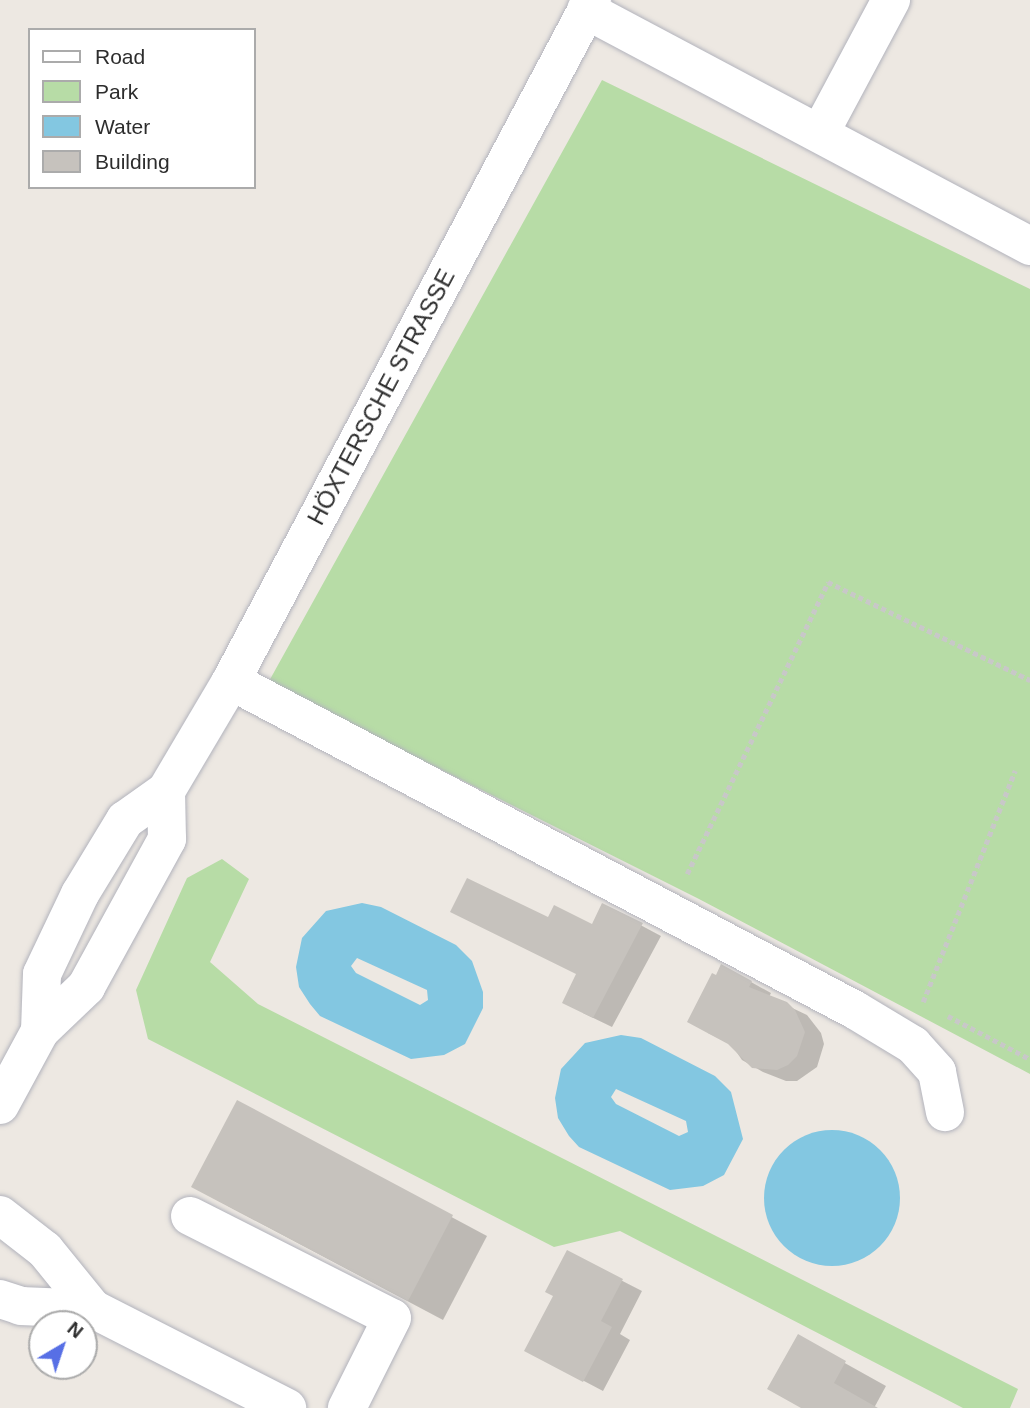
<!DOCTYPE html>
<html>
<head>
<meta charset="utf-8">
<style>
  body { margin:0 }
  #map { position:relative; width:1030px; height:1408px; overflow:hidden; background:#ede8e2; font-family:Arial,sans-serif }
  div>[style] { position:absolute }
  .green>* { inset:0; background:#b7dca6 }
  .water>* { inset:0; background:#83c7e1 }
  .round { border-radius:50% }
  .shadow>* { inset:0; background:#0003 }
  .building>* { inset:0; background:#c6c2bd }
  .path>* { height:4.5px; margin-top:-2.25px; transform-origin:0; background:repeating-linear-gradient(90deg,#c8c8c8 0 5px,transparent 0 8.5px) }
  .roads { filter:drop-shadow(0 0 2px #b2b3bc) drop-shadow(0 0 2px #b2b3bc) }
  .minor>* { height:38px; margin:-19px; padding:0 19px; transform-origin:19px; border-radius:19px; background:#fff }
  span { translate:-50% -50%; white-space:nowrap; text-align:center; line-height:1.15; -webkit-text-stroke:6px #fff; paint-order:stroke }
  .street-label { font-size:24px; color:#2d2d2d }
  .legend { position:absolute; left:28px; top:28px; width:228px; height:161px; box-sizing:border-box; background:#fff; border:2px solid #ababab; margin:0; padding:9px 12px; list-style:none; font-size:21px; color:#2d2d2d }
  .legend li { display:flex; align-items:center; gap:14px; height:35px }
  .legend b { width:35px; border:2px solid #ababab }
  .north { position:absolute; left:28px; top:1310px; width:70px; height:70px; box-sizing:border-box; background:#fff; border:2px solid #ababab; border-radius:50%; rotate:39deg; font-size:19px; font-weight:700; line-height:28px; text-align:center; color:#2d2d2d }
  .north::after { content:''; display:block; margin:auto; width:24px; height:32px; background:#576fe5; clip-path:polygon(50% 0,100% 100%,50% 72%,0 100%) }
</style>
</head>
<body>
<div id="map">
  <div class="green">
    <div style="clip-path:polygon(602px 80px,1030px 289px,1030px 1074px,699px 899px,268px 683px)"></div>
    <div style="clip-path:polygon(222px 859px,249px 879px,210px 962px,258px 1004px,1018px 1389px,1010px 1408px,963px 1408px,620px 1231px,554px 1247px,148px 1039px,136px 990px,187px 878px)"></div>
  </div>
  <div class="water">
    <div style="clip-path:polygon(evenodd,362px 903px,381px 907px,456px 945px,472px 961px,483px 992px,483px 1008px,465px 1044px,444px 1055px,411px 1059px,320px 1016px,310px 1004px,299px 987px,296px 967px,302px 938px,326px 911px,362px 903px,357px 958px,427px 990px,428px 1000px,420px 1005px,356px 973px,351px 966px,357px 958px)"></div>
    <div style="clip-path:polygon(evenodd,621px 1035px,641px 1038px,715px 1076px,731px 1092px,743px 1139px,724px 1175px,703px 1186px,670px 1190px,579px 1147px,569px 1136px,558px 1118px,555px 1098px,561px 1069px,585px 1043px,621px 1035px,616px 1089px,686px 1121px,688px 1132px,679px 1136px,616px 1104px,611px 1097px,616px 1089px)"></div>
    <div class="round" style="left:764px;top:1130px;width:136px;height:136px"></div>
  </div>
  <div class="shadow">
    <div style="clip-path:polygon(603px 905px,661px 936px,612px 1027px,583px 1013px,577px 974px,549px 920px,593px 926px)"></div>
    <div style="clip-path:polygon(751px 982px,771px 993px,769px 997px,807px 1015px,821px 1033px,824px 1044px,817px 1067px,797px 1081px,786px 1081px,763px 1072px,742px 1060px,731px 1044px,708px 1033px)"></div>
    <div style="clip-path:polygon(238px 1103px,487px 1236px,443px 1320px,228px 1206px)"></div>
    <div style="clip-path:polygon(568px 1253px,642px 1291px,620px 1334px,630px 1340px,603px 1391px,546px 1361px,555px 1296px)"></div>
    <div style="clip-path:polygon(798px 1337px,886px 1386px,874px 1408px,803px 1408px)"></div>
  </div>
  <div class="building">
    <div style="clip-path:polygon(467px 878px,548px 917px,554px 905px,592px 924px,602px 903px,643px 923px,593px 1018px,562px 1003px,576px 974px,450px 912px)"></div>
    <div style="clip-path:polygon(721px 964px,752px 981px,749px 987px,787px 1002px,795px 1010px,805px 1032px,797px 1056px,788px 1065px,777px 1070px,752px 1068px,728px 1044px,687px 1022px,712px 973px,716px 975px)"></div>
    <div style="clip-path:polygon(237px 1100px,453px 1215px,408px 1301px,191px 1187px)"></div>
    <div style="clip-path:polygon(567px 1250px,623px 1279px,601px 1321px,612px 1327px,583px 1382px,524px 1351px,553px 1296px,545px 1292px)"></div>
    <div style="clip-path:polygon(798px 1334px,846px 1361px,834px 1383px,878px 1408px,801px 1408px,767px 1389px)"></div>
  </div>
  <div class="path">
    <div style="left:687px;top:874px;width:324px;rotate:-64.2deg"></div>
    <div style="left:828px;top:582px;width:225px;rotate:25.9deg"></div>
    <div style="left:923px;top:1002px;width:249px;rotate:-68.3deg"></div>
    <div style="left:948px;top:1016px;width:93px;rotate:27.7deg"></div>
  </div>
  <div class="roads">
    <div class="minor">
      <div style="left:586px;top:10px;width:503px;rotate:27.99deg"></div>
      <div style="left:820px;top:133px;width:151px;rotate:-61.9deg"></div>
      <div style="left:231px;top:681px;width:705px;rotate:27.8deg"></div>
      <div style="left:855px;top:1010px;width:68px;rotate:31.1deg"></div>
      <div style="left:913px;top:1045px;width:36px;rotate:48deg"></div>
      <div style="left:937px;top:1072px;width:41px;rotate:78.7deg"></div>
      <div style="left:40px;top:1031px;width:57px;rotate:-88deg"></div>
      <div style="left:42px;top:974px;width:89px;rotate:-64.6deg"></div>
      <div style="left:80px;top:894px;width:87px;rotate:-58.7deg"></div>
      <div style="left:125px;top:820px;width:50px;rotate:-35.3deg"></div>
      <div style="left:166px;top:791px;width:128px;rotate:-59.4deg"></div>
      <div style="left:231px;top:681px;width:771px;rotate:-62.07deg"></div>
      <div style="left:0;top:1105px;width:84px;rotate:-61.6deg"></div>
      <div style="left:40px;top:1031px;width:64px;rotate:-43.7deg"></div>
      <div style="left:86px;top:987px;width:169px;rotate:-61.3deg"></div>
      <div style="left:167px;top:839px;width:48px;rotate:-91.2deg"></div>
      <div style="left:0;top:1215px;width:57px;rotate:37.9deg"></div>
      <div style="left:45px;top:1250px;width:76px;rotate:50.9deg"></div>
      <div style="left:93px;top:1309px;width:218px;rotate:27deg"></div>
      <div style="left:190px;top:1216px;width:226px;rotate:26.8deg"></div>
      <div style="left:392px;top:1318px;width:101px;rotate:116.6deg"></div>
      <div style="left:0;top:1299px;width:22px;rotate:18deg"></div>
      <div style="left:21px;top:1306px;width:72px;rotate:2.4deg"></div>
    </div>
  </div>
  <div class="street-label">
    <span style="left:381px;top:397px;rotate:-62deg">HÖXTERSCHE STRASSE</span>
  </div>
  <ul class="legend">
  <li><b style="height:9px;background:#fff"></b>Road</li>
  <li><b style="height:19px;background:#b7dca6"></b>Park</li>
  <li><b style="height:19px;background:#83c7e1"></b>Water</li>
  <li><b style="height:19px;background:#c6c2bd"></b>Building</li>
  </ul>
  <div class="north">N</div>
</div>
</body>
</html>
